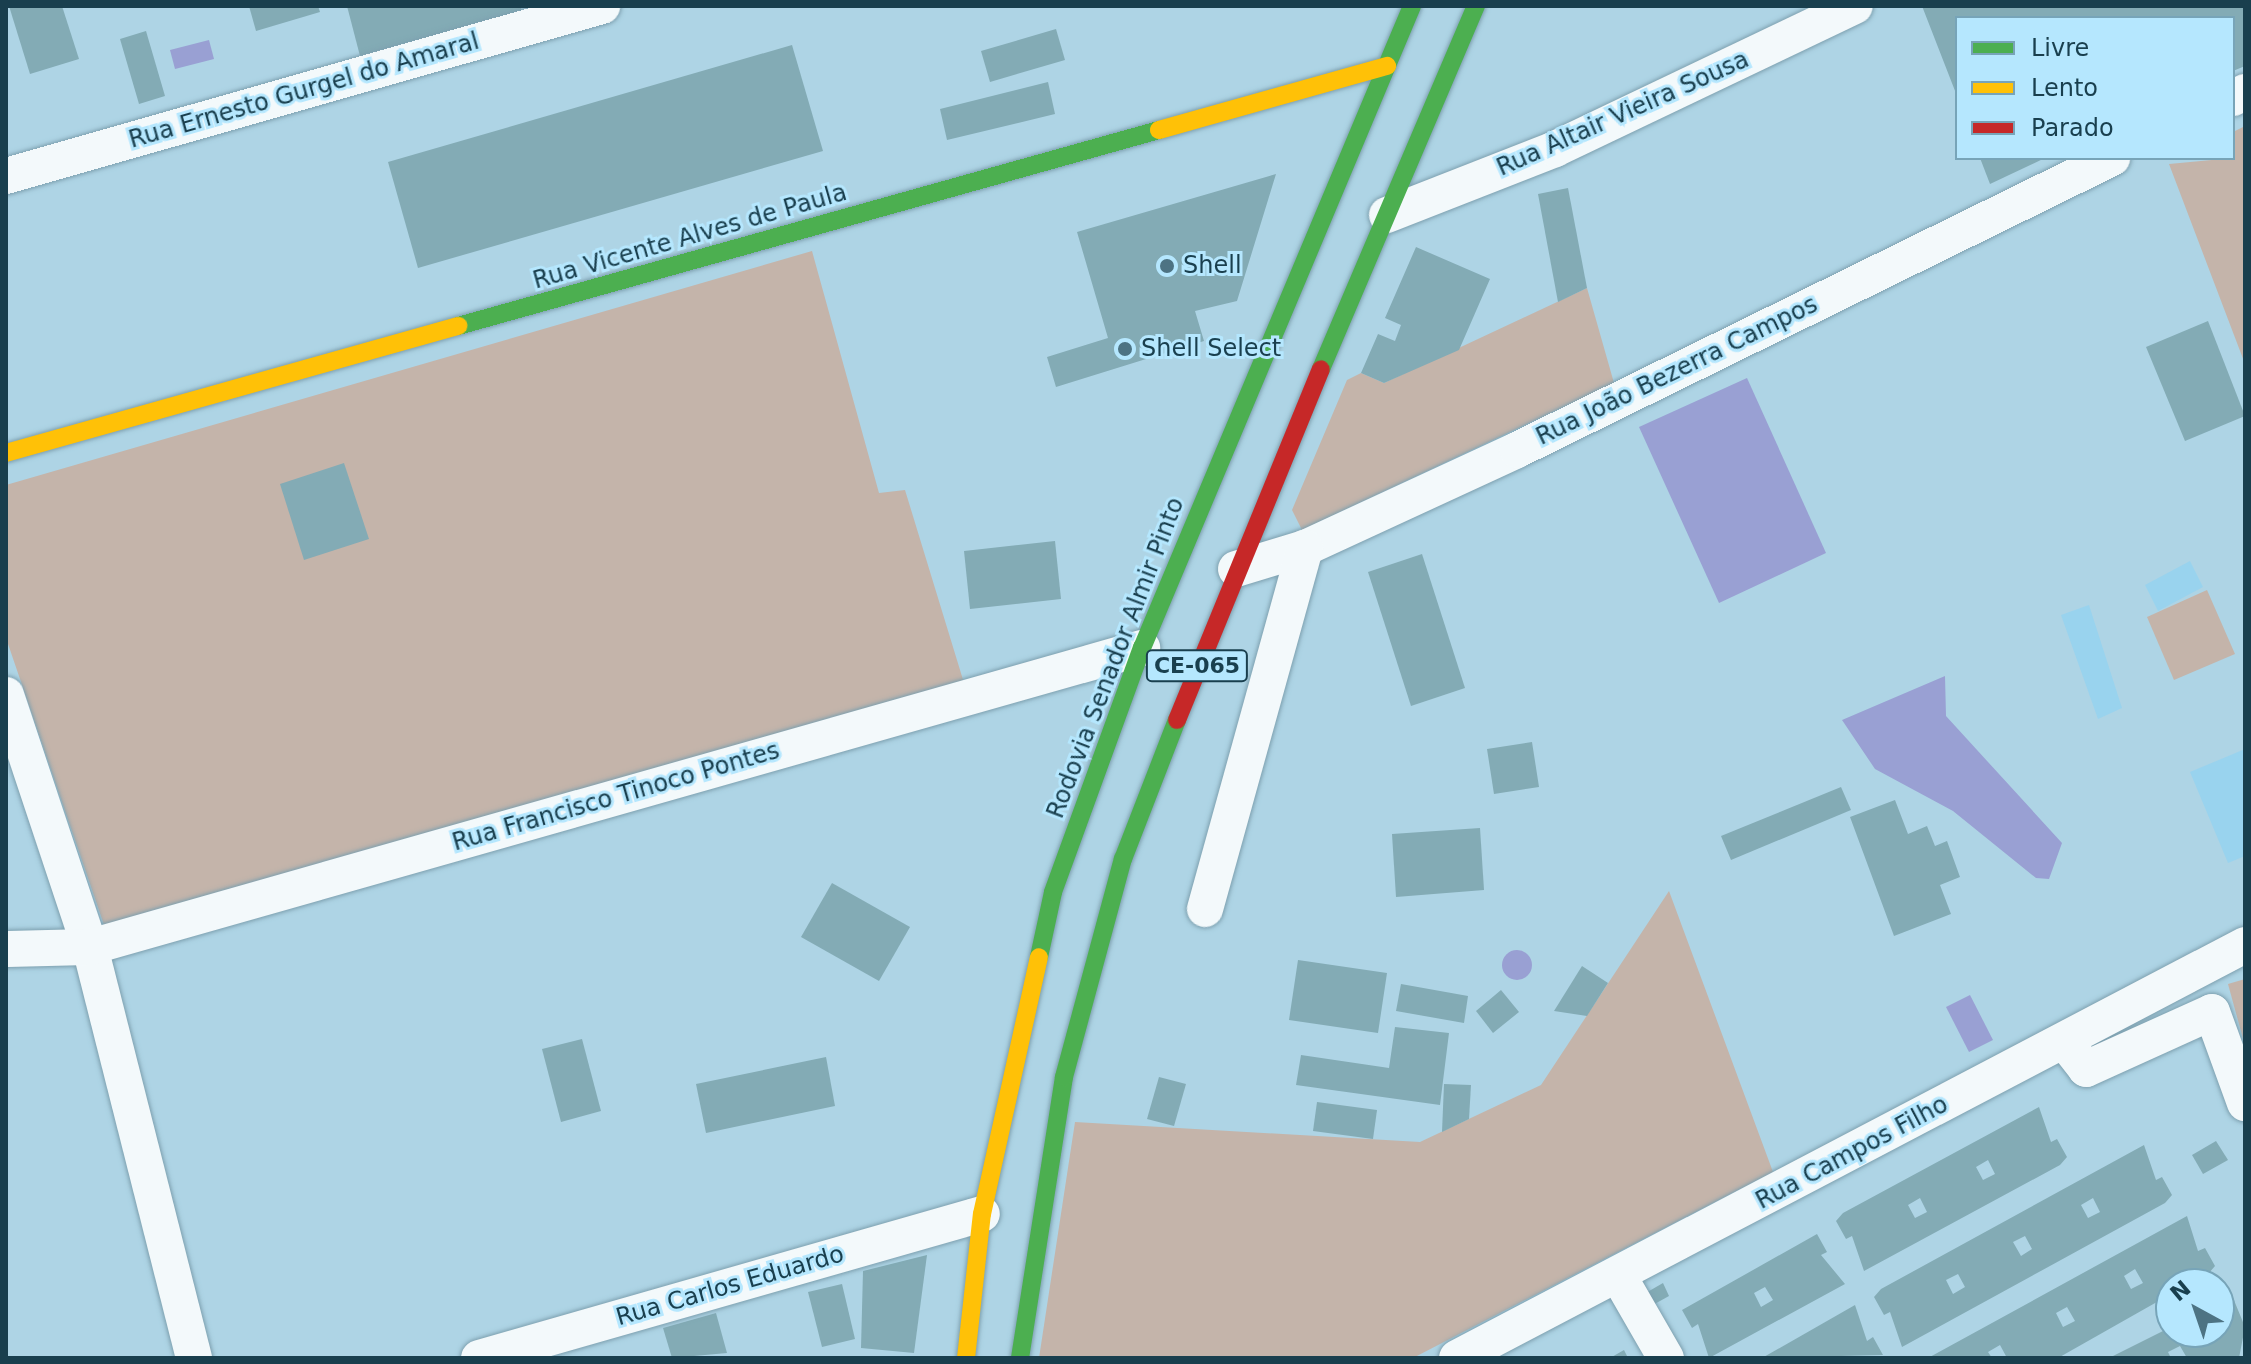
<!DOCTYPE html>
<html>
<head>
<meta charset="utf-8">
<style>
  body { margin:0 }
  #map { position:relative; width:2251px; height:1364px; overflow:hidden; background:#aed4e5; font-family:"DejaVu Sans",sans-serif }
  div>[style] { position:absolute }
  .built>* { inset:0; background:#99d3ee }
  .green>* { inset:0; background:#c4b4aa }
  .water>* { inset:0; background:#99a0d3 }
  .round { border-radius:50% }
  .building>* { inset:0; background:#83abb5 }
  .roads { filter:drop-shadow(0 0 2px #7da0af) drop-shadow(0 0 2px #7da0af) }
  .street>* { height:36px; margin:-18px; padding:0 18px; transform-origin:18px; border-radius:18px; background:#f3f9fb }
  .fast>* { height:18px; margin:-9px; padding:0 9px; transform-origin:9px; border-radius:9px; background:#4caf50 }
  .slow>* { height:18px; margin:-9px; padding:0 9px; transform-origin:9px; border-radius:9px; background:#ffc107 }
  .jam>* { height:18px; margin:-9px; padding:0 9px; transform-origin:9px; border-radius:9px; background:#c62828 }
  .dots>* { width:22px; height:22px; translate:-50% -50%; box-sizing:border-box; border:4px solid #b5e7fe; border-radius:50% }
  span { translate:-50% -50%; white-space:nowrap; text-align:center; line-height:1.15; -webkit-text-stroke:6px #b5e7fe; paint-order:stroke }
  .shield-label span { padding:2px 6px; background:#b5e7fe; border:2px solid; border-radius:6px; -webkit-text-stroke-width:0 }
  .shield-label { font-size:22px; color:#193f4e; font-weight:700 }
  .street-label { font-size:24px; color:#193f4e }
  .poi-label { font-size:24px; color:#193f4e }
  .left { translate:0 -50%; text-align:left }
  .frame { position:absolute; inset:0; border:8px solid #193f4e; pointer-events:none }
  .legend { position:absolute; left:1955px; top:16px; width:280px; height:144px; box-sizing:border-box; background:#b5e7fe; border:2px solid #77a4b8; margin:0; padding:10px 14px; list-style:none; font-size:24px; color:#193f4e }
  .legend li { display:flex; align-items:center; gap:16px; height:40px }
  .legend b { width:40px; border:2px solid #77a4b8 }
  .north { position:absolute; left:2155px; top:1268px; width:80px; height:80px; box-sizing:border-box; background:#b5e7fe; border:2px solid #77a4b8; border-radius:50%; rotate:320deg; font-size:22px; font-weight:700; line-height:32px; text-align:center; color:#193f4e }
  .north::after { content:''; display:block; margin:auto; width:28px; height:36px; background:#4d7383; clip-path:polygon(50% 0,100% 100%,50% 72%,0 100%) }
</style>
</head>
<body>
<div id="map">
  <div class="built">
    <div style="clip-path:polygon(2190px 561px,2203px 587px,2158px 611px,2145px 585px)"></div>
    <div style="clip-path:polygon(2089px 605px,2122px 708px,2098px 719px,2061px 615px)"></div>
    <div style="clip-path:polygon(2245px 749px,2245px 856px,2228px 863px,2190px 772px)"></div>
  </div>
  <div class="green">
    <div style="clip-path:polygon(2245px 126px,2245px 364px,2169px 164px,2233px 158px,2233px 132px)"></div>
    <div style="clip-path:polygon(812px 251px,879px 493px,905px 490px,964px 683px,105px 928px,6px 638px,6px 485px)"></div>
    <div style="clip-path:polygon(1587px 288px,1614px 383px,1302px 530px,1292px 510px,1347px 380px,1361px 373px,1384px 383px)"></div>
    <div style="clip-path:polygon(2207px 590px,2235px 654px,2174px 680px,2147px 617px)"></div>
    <div style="clip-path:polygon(1669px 891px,1773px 1172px,1413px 1358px,1039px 1358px,1075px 1122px,1420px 1142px,1541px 1085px)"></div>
    <div style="clip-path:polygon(2245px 979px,2245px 1046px,2228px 984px)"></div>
  </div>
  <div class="water">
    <div style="clip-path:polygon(209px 40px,214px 59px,175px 69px,170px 50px)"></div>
    <div style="clip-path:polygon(1747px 378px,1826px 553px,1719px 603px,1639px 427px)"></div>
    <div style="clip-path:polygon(1945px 676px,1946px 716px,2062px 843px,2049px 879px,2036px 878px,1953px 811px,1875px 769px,1842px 720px)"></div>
    <div class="round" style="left:1502px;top:950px;width:30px;height:30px"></div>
    <div style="clip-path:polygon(1970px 995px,1993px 1040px,1969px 1052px,1946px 1007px)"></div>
  </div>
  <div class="building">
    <div style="clip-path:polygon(9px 6px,62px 6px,79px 59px,30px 74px)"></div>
    <div style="clip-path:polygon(249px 6px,318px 6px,320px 12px,256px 31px)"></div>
    <div style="clip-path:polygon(347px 6px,520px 6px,522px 11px,360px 56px)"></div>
    <div style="clip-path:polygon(1922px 6px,2245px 6px,2245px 66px,2233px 71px,2233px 18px,1957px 18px,1957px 96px)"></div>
    <div style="clip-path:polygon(1056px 29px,1065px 60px,990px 82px,981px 51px)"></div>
    <div style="clip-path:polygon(146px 31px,165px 96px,139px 104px,120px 39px)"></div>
    <div style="clip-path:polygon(792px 45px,823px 151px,418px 268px,388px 162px)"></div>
    <div style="clip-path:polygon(1048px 82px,1055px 114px,947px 140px,940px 109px)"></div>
    <div style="clip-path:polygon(1980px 158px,2045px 158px,1990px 184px)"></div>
    <div style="clip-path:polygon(1276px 174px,1237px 301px,1195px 311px,1204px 341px,1056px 387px,1047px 357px,1108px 338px,1077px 232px)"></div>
    <div style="clip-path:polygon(1568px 188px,1587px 288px,1558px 302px,1538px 194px)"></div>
    <div style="clip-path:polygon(1416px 247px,1490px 279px,1459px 350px,1384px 383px,1361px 373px,1378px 334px,1395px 341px,1401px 325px,1385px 318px)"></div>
    <div style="clip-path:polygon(2208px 321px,2245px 416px,2185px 441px,2146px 347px)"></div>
    <div style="clip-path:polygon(344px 463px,369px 539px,304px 560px,280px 484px)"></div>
    <div style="clip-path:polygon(1055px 541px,1061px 599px,970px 609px,964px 551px)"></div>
    <div style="clip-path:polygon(1422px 554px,1465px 688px,1411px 706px,1368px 572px)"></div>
    <div style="clip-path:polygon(1532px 742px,1539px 787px,1494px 794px,1487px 749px)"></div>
    <div style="clip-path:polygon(1841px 787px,1851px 810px,1731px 860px,1721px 836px)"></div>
    <div style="clip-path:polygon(1895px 800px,1908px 834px,1927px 826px,1935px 846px,1947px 841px,1960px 877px,1940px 885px,1951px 914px,1894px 936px,1850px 817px)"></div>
    <div style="clip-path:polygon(1480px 828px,1484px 890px,1396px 897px,1392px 834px)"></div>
    <div style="clip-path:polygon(832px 883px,910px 927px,879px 981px,801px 937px)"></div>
    <div style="clip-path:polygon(1298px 960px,1387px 973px,1378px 1033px,1289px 1020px)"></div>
    <div style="clip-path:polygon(1582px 966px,1608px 983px,1587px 1016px,1554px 1011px)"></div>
    <div style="clip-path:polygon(1401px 984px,1468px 996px,1464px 1023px,1396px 1011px)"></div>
    <div style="clip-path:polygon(1501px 990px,1519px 1012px,1493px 1033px,1476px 1011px)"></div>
    <div style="clip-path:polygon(1395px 1027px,1449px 1033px,1440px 1105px,1296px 1085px,1301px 1055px,1389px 1068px)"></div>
    <div style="clip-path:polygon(582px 1039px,601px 1111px,561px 1122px,542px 1049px)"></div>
    <div style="clip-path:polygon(826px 1057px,835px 1106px,706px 1133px,696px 1084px)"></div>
    <div style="clip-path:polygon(1159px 1077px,1186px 1084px,1174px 1126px,1147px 1119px)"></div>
    <div style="clip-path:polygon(1444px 1084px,1471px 1085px,1469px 1119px,1442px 1132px)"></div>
    <div style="clip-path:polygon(1317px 1102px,1377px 1110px,1373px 1139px,1313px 1131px)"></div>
    <div style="clip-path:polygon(evenodd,2039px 1107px,2051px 1142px,2057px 1139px,2067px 1157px,2060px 1165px,1864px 1271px,1852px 1236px,1846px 1239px,1836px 1221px,1843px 1213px,2039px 1107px,1988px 1160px,1995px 1174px,1983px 1180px,1976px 1167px,1988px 1160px,2039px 1107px,1920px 1198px,1927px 1212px,1915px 1218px,1908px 1205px,1920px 1198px)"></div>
    <div style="clip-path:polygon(2216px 1141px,2228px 1160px,2203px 1174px,2192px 1155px)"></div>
    <div style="clip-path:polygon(evenodd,2144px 1145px,2156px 1180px,2162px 1177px,2172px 1195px,2165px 1203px,1902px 1347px,1890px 1312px,1884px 1315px,1874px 1297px,1881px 1289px,2144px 1145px,2093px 1198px,2100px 1212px,2088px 1218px,2081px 1205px,2093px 1198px,2144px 1145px,2025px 1236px,2032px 1249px,2021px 1256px,2013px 1242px,2025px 1236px,2144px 1145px,1958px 1274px,1965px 1287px,1953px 1294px,1946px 1280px,1958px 1274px)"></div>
    <div style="clip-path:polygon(evenodd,2187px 1216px,2198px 1251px,2205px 1248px,2215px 1266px,2208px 1274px,2171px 1284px,2171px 1294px,2058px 1358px,2007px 1358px,2000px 1345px,1988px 1352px,1992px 1358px,1928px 1358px,2187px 1216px,2135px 1269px,2143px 1283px,2131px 1289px,2124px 1276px,2135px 1269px,2187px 1216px,2067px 1307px,2075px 1321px,2063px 1327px,2056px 1313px,2067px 1307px)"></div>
    <div style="clip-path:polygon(evenodd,1817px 1234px,1827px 1252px,1821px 1255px,1845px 1284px,1709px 1358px,1698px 1324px,1692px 1328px,1682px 1310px,1817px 1234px,1765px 1287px,1773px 1300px,1761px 1307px,1754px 1293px,1765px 1287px)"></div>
    <div style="clip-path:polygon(927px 1255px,914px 1353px,861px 1348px,863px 1271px)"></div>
    <div style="clip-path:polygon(1663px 1283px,1669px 1296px,1651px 1306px,1644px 1294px)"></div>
    <div style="clip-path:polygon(842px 1284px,855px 1339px,822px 1347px,808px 1292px)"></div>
    <div style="clip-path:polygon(2231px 1293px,2245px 1327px,2239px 1358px,2187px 1358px,2180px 1346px,2168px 1352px,2171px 1358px,2109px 1358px,2171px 1327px,2219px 1332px,2219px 1296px)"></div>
    <div style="clip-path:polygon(1855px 1305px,1867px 1341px,1873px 1337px,1883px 1355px,1762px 1358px)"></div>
    <div style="clip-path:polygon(716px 1313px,727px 1353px,672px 1358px,663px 1328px)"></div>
    <div style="clip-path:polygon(1624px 1350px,1628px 1358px,1610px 1358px)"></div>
  </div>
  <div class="roads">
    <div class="street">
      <div style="left:2233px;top:98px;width:13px;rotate:-27deg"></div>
      <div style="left:6px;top:176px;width:620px;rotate:-15.92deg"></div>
      <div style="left:1387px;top:215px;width:180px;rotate:-21.4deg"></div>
      <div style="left:1555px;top:149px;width:332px;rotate:-25.5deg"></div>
      <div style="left:1236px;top:569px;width:72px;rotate:-16.9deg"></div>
      <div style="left:1305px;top:548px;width:234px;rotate:-24.8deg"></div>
      <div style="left:1517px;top:450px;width:663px;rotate:-26.14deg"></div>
      <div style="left:6px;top:695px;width:266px;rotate:71.6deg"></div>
      <div style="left:90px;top:947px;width:424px;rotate:75.8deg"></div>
      <div style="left:1205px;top:909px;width:375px;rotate:-74.5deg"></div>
      <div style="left:6px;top:949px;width:84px;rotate:-1.4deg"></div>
      <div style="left:90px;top:947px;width:1094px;rotate:-15.87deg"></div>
      <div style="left:2065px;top:1042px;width:34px;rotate:52deg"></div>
      <div style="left:2086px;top:1069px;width:138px;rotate:-24.3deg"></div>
      <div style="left:2212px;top:1012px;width:97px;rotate:70.1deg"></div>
      <div style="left:1618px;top:1275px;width:96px;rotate:60deg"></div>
      <div style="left:479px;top:1358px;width:523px;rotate:-15.98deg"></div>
      <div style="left:1457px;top:1358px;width:890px;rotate:-27.66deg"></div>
    </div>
    <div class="fast">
      <div style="left:458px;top:326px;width:728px;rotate:-15.62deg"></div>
      <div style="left:1321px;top:369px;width:395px;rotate:-66.9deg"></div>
      <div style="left:1039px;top:957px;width:66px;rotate:-77.8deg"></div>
      <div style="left:1053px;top:892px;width:260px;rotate:-70deg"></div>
      <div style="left:1142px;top:648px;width:696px;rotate:-67.19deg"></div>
      <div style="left:1020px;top:1358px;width:284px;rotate:-81.1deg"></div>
      <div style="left:1064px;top:1077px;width:226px;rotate:-74.9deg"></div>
      <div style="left:1123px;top:859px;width:149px;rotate:-68.8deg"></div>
    </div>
    <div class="slow">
      <div style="left:1159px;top:130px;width:237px;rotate:-15.7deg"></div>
      <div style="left:6px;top:453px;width:470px;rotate:-15.7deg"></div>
      <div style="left:966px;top:1358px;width:145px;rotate:-83.7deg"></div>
      <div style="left:982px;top:1214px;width:263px;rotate:-77.5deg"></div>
    </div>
    <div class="jam">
      <div style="left:1177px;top:720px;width:379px;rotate:-67.7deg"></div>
    </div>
  </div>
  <div class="dots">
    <div style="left:1167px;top:266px;background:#4d7383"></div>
    <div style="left:1125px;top:349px;background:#4d7383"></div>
  </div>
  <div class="shield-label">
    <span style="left:1197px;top:666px">CE-065</span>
  </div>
  <div class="street-label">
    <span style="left:304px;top:91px;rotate:-16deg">Rua Ernesto Gurgel do Amaral</span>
    <span style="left:1623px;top:114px;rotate:-24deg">Rua Altair Vieira Sousa</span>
    <span style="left:690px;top:237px;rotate:-16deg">Rua Vicente Alves de Paula</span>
    <span style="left:1677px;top:371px;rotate:-26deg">Rua João Bezerra Campos</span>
    <span style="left:1116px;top:658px;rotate:-69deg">Rodovia Senador Almir Pinto</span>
    <span style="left:616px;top:797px;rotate:-16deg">Rua Francisco Tinoco Pontes</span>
    <span style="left:1852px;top:1153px;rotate:-28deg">Rua Campos Filho</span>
    <span style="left:730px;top:1286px;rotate:-16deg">Rua Carlos Eduardo</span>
  </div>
  <div class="poi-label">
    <span class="left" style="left:1183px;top:266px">Shell</span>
    <span class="left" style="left:1141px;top:349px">Shell Select</span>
  </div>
  <div class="frame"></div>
  <ul class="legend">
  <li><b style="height:10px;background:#4caf50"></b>Livre</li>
  <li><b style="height:10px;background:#ffc107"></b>Lento</li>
  <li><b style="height:10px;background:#c62828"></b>Parado</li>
  </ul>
  <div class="north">N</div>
</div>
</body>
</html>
